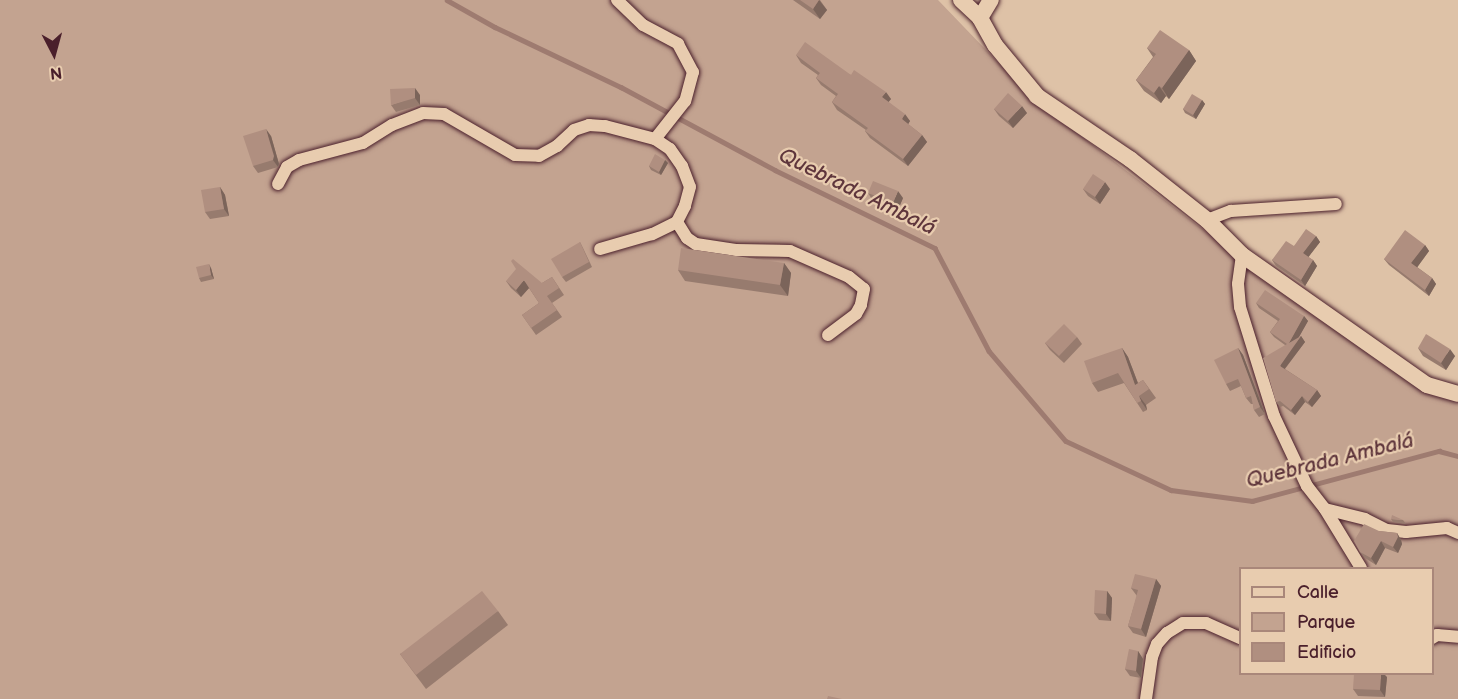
<!DOCTYPE html>
<html>
<head>
<meta charset="utf-8">
<style>
  body { margin:0 }
  #map { position:relative; width:1458px; height:699px; overflow:hidden; background:#dec2a7; font-family:"Balsamiq Sans",sans-serif }
  div>[style] { position:absolute }
  .green>* { inset:0; background:#c3a390 }
  .stream>* { height:4.5px; margin:-2.25px; padding:0 2.25px; transform-origin:2.25px; border-radius:2.25px; background:#9e7b70 }
  .roads { filter:drop-shadow(0 0 2px #4a1f2b) drop-shadow(0 0 2px #4a1f2b) }
  .street>* { height:12px; margin:-6px; padding:0 6px; transform-origin:6px; border-radius:6px; background:#e8ccaf }
  .secondary>* { height:16px; margin:-8px; padding:0 8px; transform-origin:8px; border-radius:8px; background:#e8ccaf }
  .wall>* { inset:0; background:#977b6e }
  .shaded-wall>* { inset:0; background:#7b645a }
  .building>* { inset:0; background:#b08f80 }
  span { translate:-50% -50%; white-space:nowrap; text-align:center; line-height:1.15; -webkit-text-stroke:4.5px #e8ccaf; paint-order:stroke }
  .water-label { font-size:21px; color:#5f363c; font-style:italic }
  .legend { position:absolute; left:1239px; top:567px; width:195px; height:108px; box-sizing:border-box; background:#e8ccaf; border:2px solid #a9877a; margin:0; padding:8px 10px; list-style:none; font-size:18px; color:#4a1f2b }
  .legend li { display:flex; align-items:center; gap:12px; height:30px }
  .legend b { width:30px; border:2px solid #a9877a }
  .north { position:absolute; left:24px; top:24px; width:60px; height:60px; -webkit-text-stroke:4px #e8ccaf; paint-order:stroke; rotate:174deg; font-size:16px; font-weight:700; line-height:24px; text-align:center; color:#4a1f2b }
  .north::after { content:''; display:block; margin:auto; width:21px; height:27px; background:#4a1f2b; clip-path:polygon(50% 0,100% 100%,50% 72%,0 100%) }
</style>
</head>
<body>
<div id="map">
  <div class="green">
    <div style="clip-path:polygon(evenodd,0 0,938px 0,1034px 100px,1197px 225px,1427px 391px,1458px 399px,1458px 699px,0 699px,0 0,1240px 568px,1432px 568px,1432px 674px,1240px 674px,1240px 568px)"></div>
  </div>
  <div class="stream">
    <div style="left:447px;top:0;width:55px;rotate:29.4deg"></div>
    <div style="left:495px;top:27px;width:140px;rotate:25.5deg"></div>
    <div style="left:621px;top:87px;width:175px;rotate:28.3deg"></div>
    <div style="left:775px;top:170px;width:178px;rotate:26deg"></div>
    <div style="left:935px;top:248px;width:116px;rotate:62.3deg"></div>
    <div style="left:989px;top:351px;width:118px;rotate:49.5deg"></div>
    <div style="left:1066px;top:441px;width:116px;rotate:25deg"></div>
    <div style="left:1171px;top:490px;width:82px;rotate:7.7deg"></div>
    <div style="left:1252px;top:501px;width:194px;rotate:-15deg"></div>
    <div style="left:1439px;top:451px;width:20px;rotate:15deg"></div>
  </div>
  <div class="roads">
    <div class="street">
      <div style="left:617px;top:0;width:36px;rotate:44deg"></div>
      <div style="left:643px;top:25px;width:40px;rotate:28deg"></div>
      <div style="left:678px;top:44px;width:32px;rotate:62deg"></div>
      <div style="left:693px;top:72px;width:30px;rotate:105deg"></div>
      <div style="left:685px;top:101px;width:48px;rotate:128.3deg"></div>
      <div style="left:278px;top:184px;width:19px;rotate:-62deg"></div>
      <div style="left:287px;top:167px;width:14px;rotate:-30deg"></div>
      <div style="left:299px;top:160px;width:66px;rotate:-14.9deg"></div>
      <div style="left:363px;top:143px;width:34px;rotate:-32deg"></div>
      <div style="left:392px;top:125px;width:33px;rotate:-21deg"></div>
      <div style="left:423px;top:113px;width:21px;rotate:3deg"></div>
      <div style="left:444px;top:114px;width:82px;rotate:30deg"></div>
      <div style="left:515px;top:155px;width:24px;rotate:2deg"></div>
      <div style="left:539px;top:156px;width:21px;rotate:-29deg"></div>
      <div style="left:557px;top:146px;width:23px;rotate:-43deg"></div>
      <div style="left:574px;top:130px;width:16px;rotate:-18deg"></div>
      <div style="left:589px;top:125px;width:16px;rotate:4deg"></div>
      <div style="left:605px;top:126px;width:52px;rotate:14.6deg"></div>
      <div style="left:655px;top:139px;width:18px;rotate:34deg"></div>
      <div style="left:670px;top:149px;width:21px;rotate:55deg"></div>
      <div style="left:682px;top:166px;width:22px;rotate:69deg"></div>
      <div style="left:690px;top:187px;width:20px;rotate:105deg"></div>
      <div style="left:685px;top:206px;width:18px;rotate:117deg"></div>
      <div style="left:677px;top:222px;width:28px;rotate:154deg"></div>
      <div style="left:652px;top:234px;width:54px;rotate:163.9deg"></div>
      <div style="left:1207px;top:220px;width:26px;rotate:-21deg"></div>
      <div style="left:1231px;top:211px;width:105px;rotate:-3.8deg"></div>
      <div style="left:677px;top:222px;width:19px;rotate:58deg"></div>
      <div style="left:687px;top:238px;width:11px;rotate:34deg"></div>
      <div style="left:696px;top:244px;width:40px;rotate:8.5deg"></div>
      <div style="left:736px;top:250px;width:54px;rotate:1.1deg"></div>
      <div style="left:790px;top:251px;width:64px;rotate:23.8deg"></div>
      <div style="left:849px;top:277px;width:19px;rotate:39deg"></div>
      <div style="left:864px;top:289px;width:16px;rotate:101deg"></div>
      <div style="left:861px;top:305px;width:10px;rotate:119deg"></div>
      <div style="left:856px;top:314px;width:35px;rotate:143deg"></div>
      <div style="left:1242px;top:255px;width:29px;rotate:98deg"></div>
      <div style="left:1238px;top:284px;width:23px;rotate:85deg"></div>
      <div style="left:1240px;top:307px;width:114px;rotate:72.7deg"></div>
      <div style="left:1274px;top:416px;width:77px;rotate:64.8deg"></div>
      <div style="left:1307px;top:486px;width:29px;rotate:52deg"></div>
      <div style="left:1325px;top:509px;width:69px;rotate:58.6deg"></div>
      <div style="left:1325px;top:509px;width:41px;rotate:14deg"></div>
      <div style="left:1365px;top:519px;width:25px;rotate:27deg"></div>
      <div style="left:1387px;top:530px;width:19px;rotate:6deg"></div>
      <div style="left:1406px;top:532px;width:41px;rotate:-5.6deg"></div>
      <div style="left:1447px;top:528px;width:12px;rotate:24deg"></div>
      <div style="left:1432px;top:638px;width:6px;rotate:-31deg"></div>
      <div style="left:1437px;top:635px;width:21px;rotate:5deg"></div>
      <div style="left:1146px;top:699px;width:42px;rotate:-81.9deg"></div>
      <div style="left:1152px;top:657px;width:14px;rotate:-69deg"></div>
      <div style="left:1157px;top:644px;width:15px;rotate:-48deg"></div>
      <div style="left:1167px;top:633px;width:19px;rotate:-32deg"></div>
      <div style="left:1183px;top:623px;width:23px"></div>
      <div style="left:1206px;top:623px;width:37px;rotate:24deg"></div>
    </div>
    <div class="secondary">
      <div style="left:961px;top:0;width:26px;rotate:43deg"></div>
      <div style="left:980px;top:18px;width:31px;rotate:61deg"></div>
      <div style="left:995px;top:45px;width:66px;rotate:50.5deg"></div>
      <div style="left:1037px;top:96px;width:112px;rotate:34.1deg"></div>
      <div style="left:1130px;top:159px;width:98px;rotate:38.4deg"></div>
      <div style="left:1207px;top:220px;width:49px;rotate:45deg"></div>
      <div style="left:1242px;top:255px;width:226px;rotate:35.1deg"></div>
      <div style="left:1427px;top:385px;width:32px;rotate:16deg"></div>
      <div style="left:980px;top:18px;width:21px;rotate:-59deg"></div>
    </div>
  </div>
  <div class="wall">
    <div style="clip-path:polygon(793px 0,820px 0,827px 10px,820px 19px)"></div>
    <div style="clip-path:polygon(1147px 48px,1189px 50px,1196px 61px,1169px 99px,1166px 96px,1161px 103px,1144px 91px,1136px 80px,1153px 57px)"></div>
    <div style="clip-path:polygon(796px 55px,851px 75px,891px 99px,888px 102px,910px 121px,908px 124px,922px 135px,927px 142px,908px 166px,870px 138px,865px 131px,866px 130px,837px 110px,832px 102px,836px 96px,821px 85px,816px 78px,818px 75px,801px 63px)"></div>
    <div style="clip-path:polygon(420px 95px,420px 105px,396px 112px,391px 105px)"></div>
    <div style="clip-path:polygon(1202px 100px,1205px 104px,1196px 119px,1185px 113px,1183px 109px)"></div>
    <div style="clip-path:polygon(994px 109px,1027px 113px,1013px 128px,999px 116px)"></div>
    <div style="clip-path:polygon(271px 136px,279px 164px,278px 167px,258px 173px,253px 166px)"></div>
    <div style="clip-path:polygon(665px 160px,668px 163px,661px 175px,651px 170px,649px 166px)"></div>
    <div style="clip-path:polygon(220px 187px,225px 195px,229px 216px,210px 219px,205px 212px)"></div>
    <div style="clip-path:polygon(1083px 189px,1110px 189px,1100px 204px,1088px 196px)"></div>
    <div style="clip-path:polygon(868px 193px,903px 198px,898px 210px,873px 201px)"></div>
    <div style="clip-path:polygon(1316px 236px,1320px 242px,1308px 257px,1313px 260px,1317px 266px,1305px 286px,1276px 266px,1272px 260px,1294px 246px)"></div>
    <div style="clip-path:polygon(580px 242px,583px 248px,592px 267px,566px 282px,562px 277px)"></div>
    <div style="clip-path:polygon(1425px 245px,1429px 251px,1417px 267px,1432px 278px,1436px 284px,1429px 296px,1389px 265px,1384px 259px)"></div>
    <div style="clip-path:polygon(784px 263px,791px 273px,788px 296px,685px 281px,678px 270px)"></div>
    <div style="clip-path:polygon(211px 268px,214px 279px,201px 282px,199px 278px)"></div>
    <div style="clip-path:polygon(552px 277px,564px 295px,552px 303px,562px 317px,536px 335px,522px 315px,539px 303px,529px 288px,521px 297px,511px 288px,506px 281px,542px 283px)"></div>
    <div style="clip-path:polygon(1256px 303px,1304px 316px,1308px 321px,1298px 338px,1301px 336px,1305px 342px,1285px 369px,1317px 390px,1321px 396px,1312px 407px,1305px 402px,1295px 415px,1283px 406px,1280px 407px,1276px 402px,1285px 345px,1274px 337px,1270px 332px,1278px 321px,1259px 308px)"></div>
    <div style="clip-path:polygon(1077px 337px,1082px 344px,1064px 363px,1050px 350px,1045px 343px)"></div>
    <div style="clip-path:polygon(1122px 348px,1128px 357px,1138px 383px,1143px 380px,1156px 398px,1146px 405px,1147px 410px,1143px 412px,1124px 383px,1098px 392px,1092px 383px)"></div>
    <div style="clip-path:polygon(1238px 348px,1243px 355px,1265px 414px,1259px 417px,1254px 410px,1253px 404px,1251px 404px,1246px 398px,1241px 386px,1230px 391px,1226px 384px)"></div>
    <div style="clip-path:polygon(1418px 348px,1455px 356px,1446px 370px,1423px 356px)"></div>
    <div style="clip-path:polygon(1391px 519px,1403px 520px,1406px 524px,1393px 522px)"></div>
    <div style="clip-path:polygon(1379px 531px,1397px 533px,1401px 540px,1402px 544px,1398px 553px,1385px 548px,1376px 565px,1365px 558px,1360px 552px)"></div>
    <div style="clip-path:polygon(1156px 579px,1161px 586px,1146px 637px,1133px 633px,1128px 626px,1137px 596px,1131px 588px)"></div>
    <div style="clip-path:polygon(1107px 591px,1112px 598px,1111px 621px,1099px 620px,1094px 613px)"></div>
    <div style="clip-path:polygon(498px 611px,508px 625px,426px 689px,400px 654px)"></div>
    <div style="clip-path:polygon(1138px 651px,1143px 659px,1141px 678px,1130px 676px,1125px 669px)"></div>
    <div style="clip-path:polygon(1387px 677px,1385px 697px,1358px 696px,1353px 689px)"></div>
  </div>
  <div class="shaded-wall">
    <div style="clip-path:polygon(819px 0,827px 10px,820px 19px,813px 9px)"></div>
    <div style="clip-path:polygon(1189px 50px,1196px 61px,1169px 99px,1162px 88px)"></div>
    <div style="clip-path:polygon(1159px 86px,1166px 96px,1161px 103px,1154px 93px)"></div>
    <div style="clip-path:polygon(415px 88px,420px 95px,420px 105px,415px 98px)"></div>
    <div style="clip-path:polygon(886px 92px,891px 99px,887px 104px,882px 97px)"></div>
    <div style="clip-path:polygon(1202px 100px,1205px 104px,1196px 119px,1193px 115px)"></div>
    <div style="clip-path:polygon(1022px 106px,1027px 113px,1013px 128px,1008px 121px)"></div>
    <div style="clip-path:polygon(905px 114px,910px 121px,907px 126px,902px 119px)"></div>
    <div style="clip-path:polygon(266px 129px,271px 136px,279px 164px,278px 167px,273px 160px)"></div>
    <div style="clip-path:polygon(922px 135px,927px 142px,908px 166px,903px 159px)"></div>
    <div style="clip-path:polygon(665px 160px,668px 163px,661px 175px,659px 172px)"></div>
    <div style="clip-path:polygon(1105px 182px,1110px 189px,1100px 204px,1095px 197px)"></div>
    <div style="clip-path:polygon(220px 187px,225px 195px,229px 216px,224px 209px)"></div>
    <div style="clip-path:polygon(898px 191px,903px 198px,898px 210px,893px 203px)"></div>
    <div style="clip-path:polygon(1316px 236px,1320px 242px,1307px 259px,1303px 253px)"></div>
    <div style="clip-path:polygon(1425px 245px,1429px 251px,1416px 269px,1411px 263px)"></div>
    <div style="clip-path:polygon(1313px 260px,1317px 266px,1305px 286px,1301px 280px)"></div>
    <div style="clip-path:polygon(784px 263px,791px 273px,788px 296px,780px 285px)"></div>
    <div style="clip-path:polygon(209px 264px,211px 268px,214px 279px,211px 275px)"></div>
    <div style="clip-path:polygon(1432px 278px,1436px 284px,1429px 296px,1425px 290px)"></div>
    <div style="clip-path:polygon(524px 280px,529px 288px,521px 297px,516px 290px)"></div>
    <div style="clip-path:polygon(1304px 316px,1308px 321px,1294px 346px,1301px 336px,1305px 342px,1283px 371px,1280px 366px,1289px 343px)"></div>
    <div style="clip-path:polygon(1122px 348px,1128px 357px,1142px 394px,1135px 385px)"></div>
    <div style="clip-path:polygon(1238px 348px,1243px 355px,1265px 414px,1260px 407px)"></div>
    <div style="clip-path:polygon(1450px 349px,1455px 356px,1446px 370px,1441px 363px)"></div>
    <div style="clip-path:polygon(1317px 390px,1321px 396px,1312px 407px,1308px 402px)"></div>
    <div style="clip-path:polygon(1139px 396px,1146px 405px,1147px 410px,1141px 401px)"></div>
    <div style="clip-path:polygon(1302px 396px,1305px 402px,1295px 415px,1291px 410px)"></div>
    <div style="clip-path:polygon(1397px 533px,1401px 540px,1402px 544px,1398px 553px,1393px 547px)"></div>
    <div style="clip-path:polygon(1381px 541px,1385px 548px,1376px 565px,1371px 558px)"></div>
    <div style="clip-path:polygon(1156px 579px,1161px 586px,1146px 637px,1141px 629px)"></div>
    <div style="clip-path:polygon(1107px 591px,1112px 598px,1111px 621px,1106px 614px)"></div>
    <div style="clip-path:polygon(1138px 651px,1143px 659px,1141px 678px,1136px 671px)"></div>
    <div style="clip-path:polygon(1381px 674px,1384px 674px,1387px 677px,1385px 697px,1380px 690px)"></div>
  </div>
  <div class="building">
    <div style="clip-path:polygon(800px 0,819px 0,813px 9px)"></div>
    <div style="clip-path:polygon(1160px 30px,1189px 50px,1162px 88px,1159px 86px,1154px 93px,1136px 80px,1156px 54px,1147px 48px)"></div>
    <div style="clip-path:polygon(805px 42px,851px 75px,854px 70px,886px 92px,882px 97px,905px 114px,902px 119px,922px 135px,903px 159px,865px 131px,868px 128px,832px 102px,838px 94px,816px 78px,820px 73px,796px 55px)"></div>
    <div style="clip-path:polygon(415px 88px,415px 98px,391px 105px,390px 89px)"></div>
    <div style="clip-path:polygon(1008px 93px,1022px 106px,1008px 121px,994px 109px)"></div>
    <div style="clip-path:polygon(1192px 94px,1202px 100px,1193px 115px,1183px 109px)"></div>
    <div style="clip-path:polygon(266px 129px,274px 156px,273px 160px,253px 166px,243px 136px)"></div>
    <div style="clip-path:polygon(655px 154px,665px 160px,659px 172px,649px 166px)"></div>
    <div style="clip-path:polygon(1093px 174px,1105px 182px,1095px 197px,1083px 189px)"></div>
    <div style="clip-path:polygon(873px 181px,898px 191px,893px 203px,868px 193px)"></div>
    <div style="clip-path:polygon(220px 187px,224px 209px,205px 212px,201px 190px)"></div>
    <div style="clip-path:polygon(1306px 229px,1316px 236px,1303px 253px,1313px 260px,1301px 280px,1272px 260px,1286px 241px,1294px 246px)"></div>
    <div style="clip-path:polygon(1405px 230px,1425px 245px,1411px 263px,1432px 278px,1425px 290px,1384px 259px)"></div>
    <div style="clip-path:polygon(580px 242px,589px 262px,562px 277px,551px 259px)"></div>
    <div style="clip-path:polygon(681px 248px,784px 263px,780px 285px,678px 270px)"></div>
    <div style="clip-path:polygon(513px 259px,542px 283px,552px 277px,559px 288px,547px 296px,557px 310px,531px 328px,522px 315px,539px 303px,524px 280px,516px 290px,506px 281px,516px 269px,511px 261px)"></div>
    <div style="clip-path:polygon(209px 264px,211px 275px,199px 278px,196px 267px)"></div>
    <div style="clip-path:polygon(1265px 290px,1304px 316px,1289px 343px,1301px 336px,1280px 366px,1317px 390px,1308px 402px,1302px 396px,1291px 410px,1280px 401px,1276px 402px,1263px 358px,1287px 344px,1270px 332px,1280px 319px,1256px 303px)"></div>
    <div style="clip-path:polygon(1064px 324px,1077px 337px,1059px 356px,1045px 343px)"></div>
    <div style="clip-path:polygon(1426px 334px,1450px 349px,1441px 363px,1418px 348px)"></div>
    <div style="clip-path:polygon(1122px 348px,1135px 385px,1143px 380px,1149px 389px,1139px 396px,1141px 401px,1137px 403px,1118px 373px,1092px 383px,1084px 361px)"></div>
    <div style="clip-path:polygon(1238px 348px,1260px 407px,1254px 410px,1251px 396px,1246px 398px,1238px 379px,1226px 384px,1214px 360px)"></div>
    <div style="clip-path:polygon(1392px 515px,1403px 520px,1391px 519px)"></div>
    <div style="clip-path:polygon(1364px 524px,1379px 531px,1397px 533px,1398px 537px,1393px 547px,1381px 541px,1371px 558px,1360px 552px,1354px 541px)"></div>
    <div style="clip-path:polygon(1135px 574px,1156px 579px,1141px 629px,1128px 626px,1138px 590px,1131px 588px)"></div>
    <div style="clip-path:polygon(1095px 590px,1107px 591px,1106px 614px,1094px 613px)"></div>
    <div style="clip-path:polygon(482px 591px,498px 611px,416px 675px,400px 654px)"></div>
    <div style="clip-path:polygon(1129px 649px,1138px 651px,1136px 671px,1125px 669px)"></div>
    <div style="clip-path:polygon(1354px 674px,1381px 674px,1380px 690px,1353px 689px)"></div>
    <div style="clip-path:polygon(828px 696px,842px 699px,827px 699px)"></div>
  </div>
  <div class="water-label">
    <span style="left:857px;top:192px;rotate:26deg">Quebrada Ambalá</span>
    <span style="left:1330px;top:461px;rotate:-14deg">Quebrada Ambalá</span>
  </div>
  <ul class="legend">
  <li><b style="height:8px;background:#e8ccaf"></b>Calle</li>
  <li><b style="height:16px;background:#c3a390"></b>Parque</li>
  <li><b style="height:16px;background:#b08f80"></b>Edificio</li>
  </ul>
  <div class="north">N</div>
</div>
</body>
</html>
